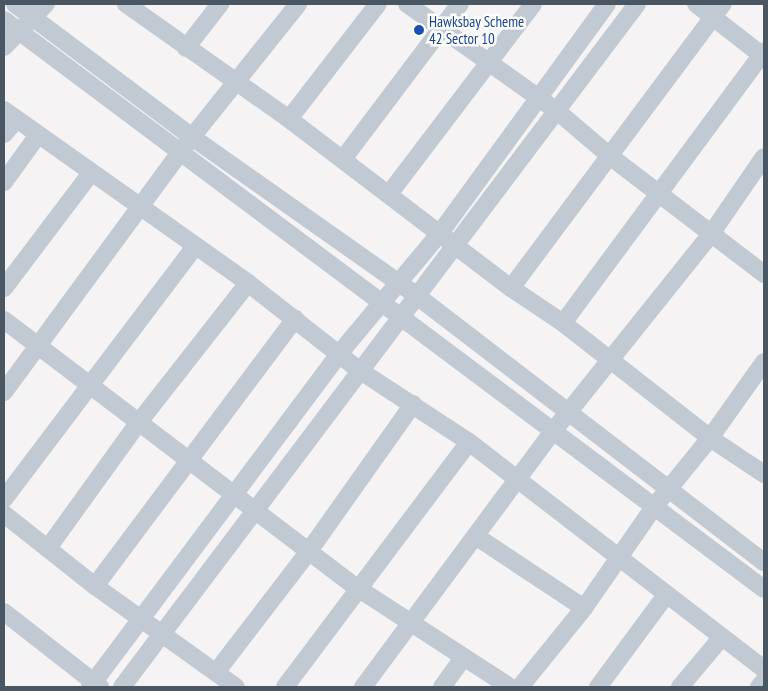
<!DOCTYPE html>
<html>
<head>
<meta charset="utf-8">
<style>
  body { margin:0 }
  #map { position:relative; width:768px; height:691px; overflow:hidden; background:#f5f3f3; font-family:"PT Sans Narrow",sans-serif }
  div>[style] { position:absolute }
  .minor>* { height:18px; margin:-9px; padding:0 9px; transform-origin:9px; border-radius:9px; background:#c1cad2 }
  .dots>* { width:14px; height:14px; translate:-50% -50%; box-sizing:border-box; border:2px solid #fff; border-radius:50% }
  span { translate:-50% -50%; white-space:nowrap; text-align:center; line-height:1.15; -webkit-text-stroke:5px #fff; paint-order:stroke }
  .transit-label { font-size:15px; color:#164399 }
  .left { translate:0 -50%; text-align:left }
  .frame { position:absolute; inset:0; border:5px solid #4a5661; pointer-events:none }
</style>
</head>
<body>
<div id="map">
  <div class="minor">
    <div style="left:15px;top:4px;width:221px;rotate:36.9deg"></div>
    <div style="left:192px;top:137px;width:276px;rotate:35.2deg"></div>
    <div style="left:417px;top:296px;width:437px;rotate:37.5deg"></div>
    <div style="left:126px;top:4px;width:199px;rotate:35.2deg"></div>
    <div style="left:289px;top:119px;width:279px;rotate:37.3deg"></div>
    <div style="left:511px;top:288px;width:63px;rotate:33.9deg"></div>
    <div style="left:563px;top:323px;width:187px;rotate:38deg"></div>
    <div style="left:710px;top:438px;width:65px;rotate:33.7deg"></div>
    <div style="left:407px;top:4px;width:184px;rotate:35.5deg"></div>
    <div style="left:557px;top:111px;width:71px;rotate:40.4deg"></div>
    <div style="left:611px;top:157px;width:193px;rotate:37.4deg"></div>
    <div style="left:696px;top:4px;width:86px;rotate:37.9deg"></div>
    <div style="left:4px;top:20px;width:949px;rotate:36.82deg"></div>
    <div style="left:4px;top:47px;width:60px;rotate:-45.7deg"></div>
    <div style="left:186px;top:48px;width:56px;rotate:-52.3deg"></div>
    <div style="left:4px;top:110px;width:299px;rotate:35.3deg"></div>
    <div style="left:248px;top:283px;width:141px;rotate:38.1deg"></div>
    <div style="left:359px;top:370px;width:131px;rotate:33.2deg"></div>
    <div style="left:469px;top:442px;width:372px;rotate:37.6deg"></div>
    <div style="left:289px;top:119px;width:145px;rotate:-52.3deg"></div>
    <div style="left:4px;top:134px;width:18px;rotate:-49deg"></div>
    <div style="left:343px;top:159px;width:194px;rotate:-53deg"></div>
    <div style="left:4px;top:182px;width:58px;rotate:-54.1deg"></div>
    <div style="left:389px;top:194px;width:238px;rotate:-52.8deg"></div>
    <div style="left:4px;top:288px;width:144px;rotate:-52.9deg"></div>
    <div style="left:511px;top:288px;width:354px;rotate:-53.3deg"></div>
    <div style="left:4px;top:320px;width:445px;rotate:37.2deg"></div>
    <div style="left:359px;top:589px;width:180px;rotate:33deg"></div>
    <div style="left:563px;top:323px;width:338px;rotate:-53.5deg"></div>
    <div style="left:4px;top:392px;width:298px;rotate:-53.7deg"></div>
    <div style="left:180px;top:152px;width:189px;rotate:-51.4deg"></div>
    <div style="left:4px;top:499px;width:317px;rotate:-52.9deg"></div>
    <div style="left:4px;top:514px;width:116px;rotate:38.4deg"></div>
    <div style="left:95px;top:586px;width:173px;rotate:35.6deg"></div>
    <div style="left:477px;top:537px;width:128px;rotate:33.6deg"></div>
    <div style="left:48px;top:548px;width:155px;rotate:-54.2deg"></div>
    <div style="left:139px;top:422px;width:177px;rotate:-51.9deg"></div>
    <div style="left:95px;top:586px;width:334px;rotate:-53.2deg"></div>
    <div style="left:4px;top:612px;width:122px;rotate:38deg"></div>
    <div style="left:217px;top:671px;width:151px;rotate:-52.5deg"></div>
    <div style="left:309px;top:551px;width:180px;rotate:-54.7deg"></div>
    <div style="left:90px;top:687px;width:414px;rotate:-53.2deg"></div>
    <div style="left:338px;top:355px;width:159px;rotate:-50.1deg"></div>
    <div style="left:440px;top:233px;width:283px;rotate:-53.9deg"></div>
    <div style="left:122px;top:687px;width:855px;rotate:-52.98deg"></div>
    <div style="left:285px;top:687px;width:306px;rotate:-53.1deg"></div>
    <div style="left:363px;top:687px;width:320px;rotate:-53.4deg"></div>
    <div style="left:554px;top:430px;width:251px;rotate:-51.3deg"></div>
    <div style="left:711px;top:234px;width:93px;rotate:-55.5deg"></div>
    <div style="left:442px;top:687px;width:36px;rotate:-54deg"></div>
    <div style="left:520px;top:687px;width:102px;rotate:-51deg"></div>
    <div style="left:584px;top:608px;width:123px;rotate:-55.3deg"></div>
    <div style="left:654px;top:507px;width:89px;rotate:-50.9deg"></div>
    <div style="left:710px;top:438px;width:93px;rotate:-54.6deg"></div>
    <div style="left:598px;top:687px;width:114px;rotate:-53.5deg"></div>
    <div style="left:680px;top:687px;width:64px;rotate:-50.1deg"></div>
    <div style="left:759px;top:687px;width:8px;rotate:-50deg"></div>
  </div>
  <div class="dots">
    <div style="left:419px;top:30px;background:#1a4fb4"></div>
  </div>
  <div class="transit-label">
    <span class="left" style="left:429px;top:30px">Hawksbay Scheme<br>42 Sector 10</span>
  </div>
  <div class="frame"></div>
</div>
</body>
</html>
